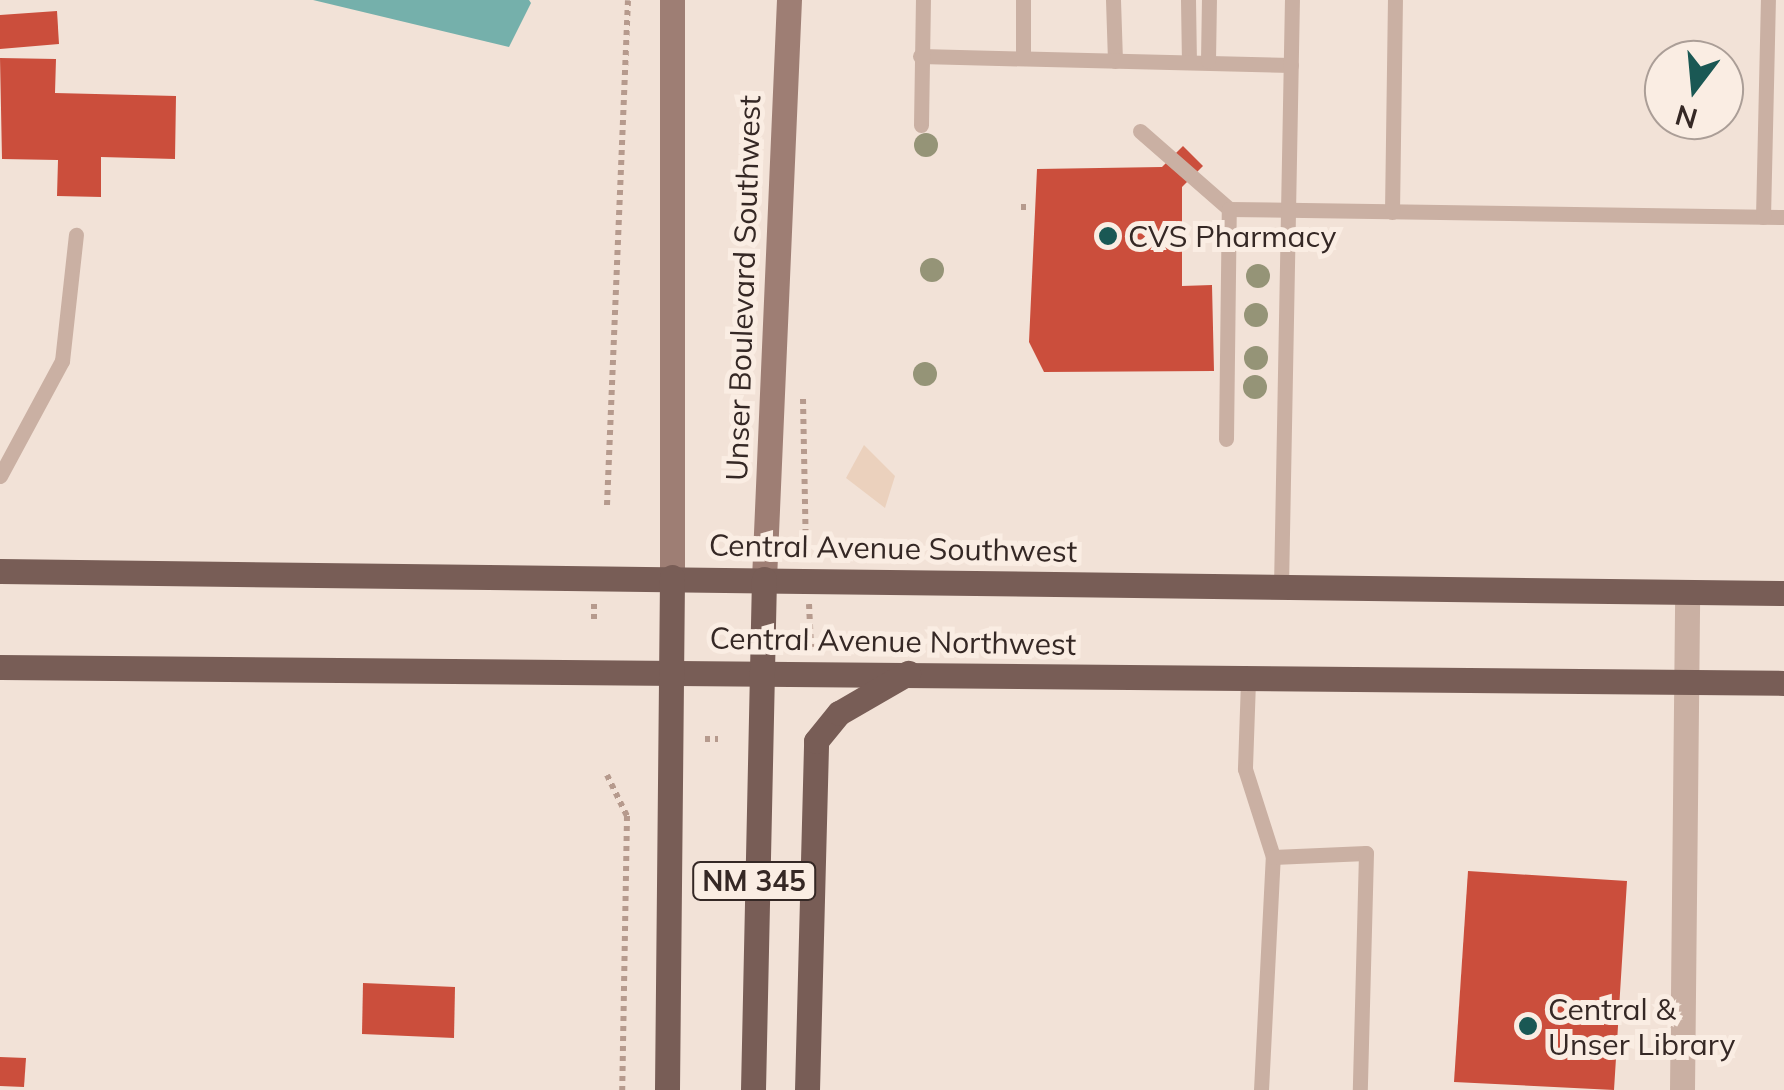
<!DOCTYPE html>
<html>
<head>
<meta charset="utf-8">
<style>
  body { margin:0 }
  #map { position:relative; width:1784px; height:1090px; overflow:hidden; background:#f2e2d7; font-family:Mulish,sans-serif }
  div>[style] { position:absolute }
  .plaza>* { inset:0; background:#ebd1bd }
  .water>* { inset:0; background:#75b0ab }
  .building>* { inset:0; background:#cb4e3c }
  .path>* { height:6px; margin-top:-3px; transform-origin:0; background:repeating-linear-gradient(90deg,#b69a8d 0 5px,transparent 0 10px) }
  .service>* { height:15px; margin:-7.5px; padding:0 7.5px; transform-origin:7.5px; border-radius:7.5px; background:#cab0a3 }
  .minor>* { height:25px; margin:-12.5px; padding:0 12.5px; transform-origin:12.5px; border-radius:12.5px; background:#cab0a3 }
  .secondary>* { height:25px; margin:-12.5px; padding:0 12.5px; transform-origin:12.5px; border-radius:12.5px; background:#9e7e74 }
  .primary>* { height:25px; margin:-12.5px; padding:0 12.5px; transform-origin:12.5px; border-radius:12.5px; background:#785d56 }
  .trees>* { width:24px; height:24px; margin:-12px; border-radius:50%; background:#959477 }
  .dots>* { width:28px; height:28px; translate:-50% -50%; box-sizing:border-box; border:5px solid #faede3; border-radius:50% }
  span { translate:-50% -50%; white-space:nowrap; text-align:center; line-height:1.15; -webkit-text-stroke:10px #faede3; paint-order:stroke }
  .shield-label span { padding:2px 8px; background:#faede3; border:2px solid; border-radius:8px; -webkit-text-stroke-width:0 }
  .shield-label { font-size:28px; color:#352825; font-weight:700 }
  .poi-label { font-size:30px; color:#352825 }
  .left { translate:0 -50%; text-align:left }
  .street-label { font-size:30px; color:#352825 }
  .north { position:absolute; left:1644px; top:40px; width:100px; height:100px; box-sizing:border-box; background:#faede3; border:2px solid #ab9e97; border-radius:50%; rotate:196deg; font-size:28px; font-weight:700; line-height:40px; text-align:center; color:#352825 }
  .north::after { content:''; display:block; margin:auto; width:35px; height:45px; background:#1a5854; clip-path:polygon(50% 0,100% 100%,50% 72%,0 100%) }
</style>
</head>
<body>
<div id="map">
  <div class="plaza">
    <div style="clip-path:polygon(864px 445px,895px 476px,885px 508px,846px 478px)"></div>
  </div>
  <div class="water">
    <div style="clip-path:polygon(313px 0,529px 0,531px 3px,509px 47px)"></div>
  </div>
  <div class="building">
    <div style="clip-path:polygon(57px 11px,59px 44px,0 49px,0 15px)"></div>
    <div style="clip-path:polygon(0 58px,56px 59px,55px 93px,176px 96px,175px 159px,101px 157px,101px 197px,57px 196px,58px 160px,2px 159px)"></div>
    <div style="clip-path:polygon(1183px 146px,1203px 166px,1182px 187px,1182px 286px,1212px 285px,1214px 371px,1044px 372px,1029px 342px,1037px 169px,1162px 167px)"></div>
    <div style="clip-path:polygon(1468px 871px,1627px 881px,1614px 1090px,1454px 1082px)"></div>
    <div style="clip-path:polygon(363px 983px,455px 987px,454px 1038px,362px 1034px)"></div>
    <div style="clip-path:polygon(0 1057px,26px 1058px,24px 1087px,0 1086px)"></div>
  </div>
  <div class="path">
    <div style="left:1021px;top:207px;width:8px"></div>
    <div style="left:803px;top:399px;width:158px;rotate:88.9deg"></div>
    <div style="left:607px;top:505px;width:505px;rotate:-87.62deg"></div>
    <div style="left:594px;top:604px;width:19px;rotate:90deg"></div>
    <div style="left:809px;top:604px;width:43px;rotate:87.3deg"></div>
    <div style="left:705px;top:739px;width:13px"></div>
    <div style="left:607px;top:775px;width:46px;rotate:64deg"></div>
    <div style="left:627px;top:816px;width:274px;rotate:91deg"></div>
  </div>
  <div class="service">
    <div style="left:1113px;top:0;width:61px;rotate:88.1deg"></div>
    <div style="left:1188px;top:0;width:62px;rotate:89.1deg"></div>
    <div style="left:920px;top:56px;width:371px;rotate:1.4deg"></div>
    <div style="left:1023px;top:58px;width:58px;rotate:-90deg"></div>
    <div style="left:1208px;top:61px;width:61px;rotate:-89.1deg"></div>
    <div style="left:921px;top:125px;width:125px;rotate:-89.1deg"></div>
    <div style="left:1140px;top:131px;width:118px;rotate:41.2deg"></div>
    <div style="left:1229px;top:209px;width:555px;rotate:0.83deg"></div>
    <div style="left:1392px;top:212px;width:212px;rotate:-89.2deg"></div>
    <div style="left:1763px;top:217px;width:217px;rotate:-88.7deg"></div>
    <div style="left:1226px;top:439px;width:230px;rotate:-89.3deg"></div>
    <div style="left:0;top:476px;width:131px;rotate:-61.7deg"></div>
    <div style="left:62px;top:361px;width:127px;rotate:-83.7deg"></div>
    <div style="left:1281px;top:587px;width:587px;rotate:-88.93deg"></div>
    <div style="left:1248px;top:681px;width:88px;rotate:92deg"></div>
    <div style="left:1245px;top:769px;width:92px;rotate:72.3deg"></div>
    <div style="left:1261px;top:1090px;width:233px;rotate:-87.1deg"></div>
    <div style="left:1273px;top:857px;width:93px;rotate:-2.5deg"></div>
    <div style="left:1366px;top:853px;width:237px;rotate:91.5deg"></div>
  </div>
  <div class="minor">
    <div style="left:1682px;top:1090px;width:497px;rotate:-89.4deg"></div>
  </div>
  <div class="secondary">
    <div style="left:672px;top:577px;width:577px;rotate:-90deg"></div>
    <div style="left:764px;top:579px;width:580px;rotate:-87.53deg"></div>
  </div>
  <div class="primary">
    <div style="left:0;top:571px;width:1784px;rotate:0.71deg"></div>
    <div style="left:0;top:667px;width:1784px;rotate:0.51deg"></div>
    <div style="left:667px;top:1090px;width:513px;rotate:-89.44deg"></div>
    <div style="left:753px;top:1090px;width:511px;rotate:-88.77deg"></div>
    <div style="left:807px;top:1090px;width:349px;rotate:-88.5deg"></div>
    <div style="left:816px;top:741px;width:36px;rotate:-51deg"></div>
    <div style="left:839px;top:713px;width:80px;rotate:-30.1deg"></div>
  </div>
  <div class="trees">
    <div style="left:926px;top:145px"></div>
    <div style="left:932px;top:270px"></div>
    <div style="left:1258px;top:276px"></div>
    <div style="left:1256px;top:315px"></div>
    <div style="left:1256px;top:358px"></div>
    <div style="left:925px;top:374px"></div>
    <div style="left:1255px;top:387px"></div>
  </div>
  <div class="dots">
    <div style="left:1108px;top:236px;background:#1a5854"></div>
    <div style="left:1528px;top:1026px;background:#1a5854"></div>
  </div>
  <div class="shield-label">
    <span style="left:754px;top:881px">NM 345</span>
  </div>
  <div class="poi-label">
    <span class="left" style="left:1128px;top:236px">CVS Pharmacy</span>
    <span class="left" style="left:1548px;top:1026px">Central &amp;<br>Unser Library</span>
  </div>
  <div class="street-label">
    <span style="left:743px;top:288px;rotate:-88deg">Unser Boulevard Southwest</span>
    <span style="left:893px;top:548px;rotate:1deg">Central Avenue Southwest</span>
    <span style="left:893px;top:641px;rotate:1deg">Central Avenue Northwest</span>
  </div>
  <div class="north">N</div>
</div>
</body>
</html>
